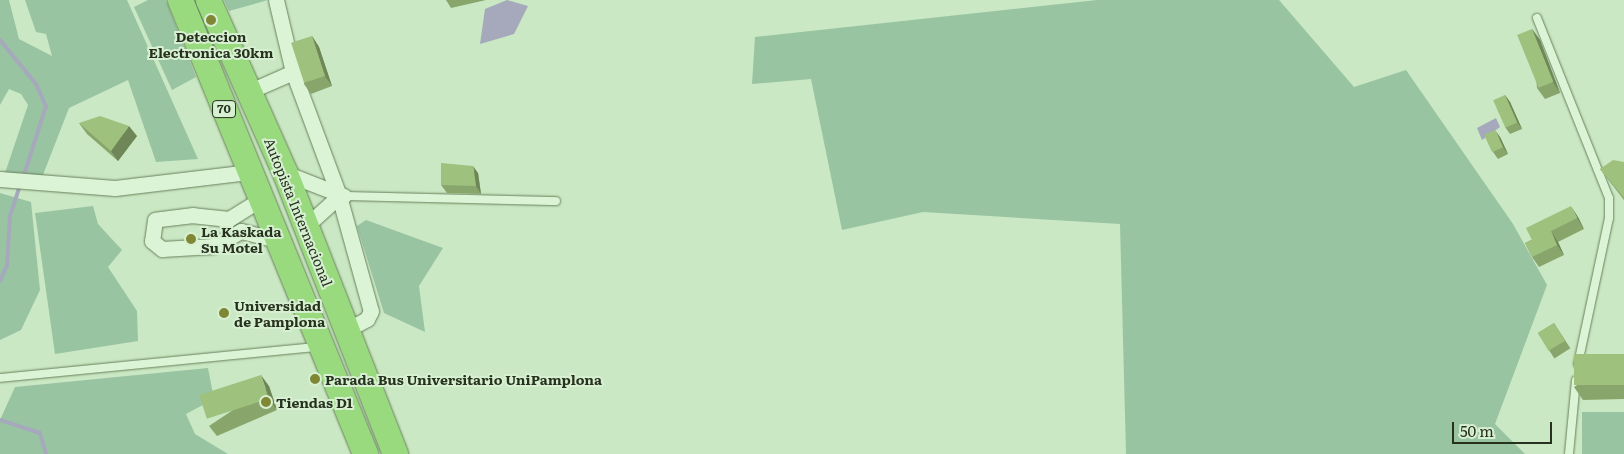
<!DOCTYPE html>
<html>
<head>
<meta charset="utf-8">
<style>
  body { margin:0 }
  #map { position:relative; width:1624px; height:454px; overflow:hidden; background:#cae8c3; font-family:Literata,serif }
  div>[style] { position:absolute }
  .green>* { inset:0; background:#99c4a2; transform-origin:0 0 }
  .water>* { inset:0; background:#a5a9bb }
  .stream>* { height:4px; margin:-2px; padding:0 2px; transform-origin:2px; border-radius:2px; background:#a5a9bb }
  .roads { filter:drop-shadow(0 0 1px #69805c) drop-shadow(0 0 1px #69805c) }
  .service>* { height:8px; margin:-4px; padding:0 4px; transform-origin:4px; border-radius:4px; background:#dbf4d5 }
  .minor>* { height:15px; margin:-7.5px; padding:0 7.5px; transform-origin:7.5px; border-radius:7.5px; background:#dbf4d5 }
  .trunk>* { height:25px; margin:-12.5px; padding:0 12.5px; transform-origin:12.5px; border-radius:12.5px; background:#99da7e }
  .wall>* { inset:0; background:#88a66c; transform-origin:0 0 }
  .shaded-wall>* { inset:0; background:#6f8758 }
  .building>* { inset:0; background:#9ec17e; transform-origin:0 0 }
  .dots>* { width:14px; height:14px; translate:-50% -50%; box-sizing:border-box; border:2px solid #d7f0d2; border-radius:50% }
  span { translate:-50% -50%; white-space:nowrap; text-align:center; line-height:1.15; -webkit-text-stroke:4px #d7f0d2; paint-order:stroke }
  .shield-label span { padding:1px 4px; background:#d7f0d2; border:1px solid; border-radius:4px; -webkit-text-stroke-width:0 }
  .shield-label { font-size:12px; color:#26311e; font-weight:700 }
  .poi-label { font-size:14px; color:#26311e; font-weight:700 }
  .left { translate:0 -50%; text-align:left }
  .street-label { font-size:14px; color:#26311e }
  .scale { position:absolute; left:1452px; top:422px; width:100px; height:22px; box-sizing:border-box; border:2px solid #26311e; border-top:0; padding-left:6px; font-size:15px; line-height:18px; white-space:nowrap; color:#26311e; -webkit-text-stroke:4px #d7f0d2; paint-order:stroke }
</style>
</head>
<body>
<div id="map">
  <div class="green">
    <div style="clip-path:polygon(0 0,9px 0,19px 39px,52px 56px,46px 34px,36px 32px,25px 0,127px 0,198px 159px,156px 162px,128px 80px,69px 108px,41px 180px,5px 173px,28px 105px,21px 94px,9px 89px,0 105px)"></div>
    <div style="clip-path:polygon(148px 0,166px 0,196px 77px,172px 90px,134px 7px)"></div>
    <div style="clip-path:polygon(224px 0,268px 0,229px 11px)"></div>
    <div style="clip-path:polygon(1097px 0,1279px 0,1354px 87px,1406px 70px,1513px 224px,1547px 285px,1495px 424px,1525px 454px,1126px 454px,1120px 224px,923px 212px,842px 230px,811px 79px,752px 84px,755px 37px)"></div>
    <div style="clip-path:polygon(0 193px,31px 202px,40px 290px,21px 330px,0 340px)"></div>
    <div style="clip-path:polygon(93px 206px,98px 224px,122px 250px,108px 267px,137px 311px,138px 341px,55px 354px,35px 213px)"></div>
    <div style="clip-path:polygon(366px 220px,443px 248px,419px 286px,425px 332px,384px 313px,357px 226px)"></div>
    <div style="clip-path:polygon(208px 368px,214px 399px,186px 414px,195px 434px,228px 454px,0 454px,0 420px,15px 387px)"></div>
    <div style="left:1624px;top:412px;width:42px;height:42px;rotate:90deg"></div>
  </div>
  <div class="water">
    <div style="clip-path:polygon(507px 0,528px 6px,514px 34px,480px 44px,485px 9px)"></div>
    <div style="clip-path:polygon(1496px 118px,1500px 127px,1482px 140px,1477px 128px)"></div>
  </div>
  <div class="stream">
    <div style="left:0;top:40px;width:57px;rotate:50.7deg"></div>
    <div style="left:36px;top:84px;width:24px;rotate:66deg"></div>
    <div style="left:46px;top:106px;width:76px;rotate:107.7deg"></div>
    <div style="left:0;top:281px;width:17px;rotate:-66deg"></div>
    <div style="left:7px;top:265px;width:49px;rotate:-86.5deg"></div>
    <div style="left:10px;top:216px;width:33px;rotate:-72deg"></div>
    <div style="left:0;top:420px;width:42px;rotate:18deg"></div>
    <div style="left:40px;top:433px;width:22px;rotate:74deg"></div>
  </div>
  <div class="roads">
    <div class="service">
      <div style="left:1537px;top:18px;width:194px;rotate:68.2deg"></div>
      <div style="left:1609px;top:198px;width:20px;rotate:90deg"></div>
      <div style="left:1609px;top:218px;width:149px;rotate:102deg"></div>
      <div style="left:350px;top:196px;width:206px;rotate:1.4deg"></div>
      <div style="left:0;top:378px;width:318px;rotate:-5.6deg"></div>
      <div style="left:1569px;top:454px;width:74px;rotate:-84.6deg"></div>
    </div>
    <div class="minor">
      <div style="left:276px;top:0;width:74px;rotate:76.7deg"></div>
      <div style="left:293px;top:72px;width:132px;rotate:69.6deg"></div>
      <div style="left:339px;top:196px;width:119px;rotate:74.5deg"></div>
      <div style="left:371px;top:311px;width:9px;rotate:117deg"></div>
      <div style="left:367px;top:319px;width:24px;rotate:152deg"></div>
      <div style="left:250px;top:91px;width:47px;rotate:-23.8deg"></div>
      <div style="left:285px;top:173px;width:63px;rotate:21.3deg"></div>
      <div style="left:0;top:179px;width:115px;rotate:4.5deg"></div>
      <div style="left:115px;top:188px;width:136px;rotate:-6.8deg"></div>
      <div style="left:261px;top:199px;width:38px;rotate:148deg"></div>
      <div style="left:229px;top:219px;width:36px;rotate:-174deg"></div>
      <div style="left:193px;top:215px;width:38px;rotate:173deg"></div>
      <div style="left:155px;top:220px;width:21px;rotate:98deg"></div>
      <div style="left:152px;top:241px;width:13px;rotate:39deg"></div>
      <div style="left:162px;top:249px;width:51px;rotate:-3.4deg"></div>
      <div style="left:213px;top:246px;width:32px;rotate:-28deg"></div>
      <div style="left:241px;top:231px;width:37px;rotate:14deg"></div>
      <div style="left:306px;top:226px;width:45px;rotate:-42.3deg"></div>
    </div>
    <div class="trunk">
      <div style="left:180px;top:0;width:490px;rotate:67.8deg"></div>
      <div style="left:208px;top:0;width:189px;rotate:66deg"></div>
      <div style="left:285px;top:173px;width:302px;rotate:68.6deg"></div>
    </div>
  </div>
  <div class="wall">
    <div style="clip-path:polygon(446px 0,486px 0,451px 8px)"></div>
    <div style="clip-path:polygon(1532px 29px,1540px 40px,1560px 93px,1545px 99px,1537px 88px)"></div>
    <div style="clip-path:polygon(312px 36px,319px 47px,332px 86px,311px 94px,304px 84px)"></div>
    <div style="clip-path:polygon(1505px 95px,1510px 102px,1522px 129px,1510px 134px,1505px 127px)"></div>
    <div style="clip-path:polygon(79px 123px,137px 136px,118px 161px,87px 134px)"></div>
    <div style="clip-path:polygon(1500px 137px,1508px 154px,1498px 159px,1493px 152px)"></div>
    <div style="clip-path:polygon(1624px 162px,1624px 200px,1610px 182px,1600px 169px)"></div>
    <div style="clip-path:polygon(478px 173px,481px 194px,447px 193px,441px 185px)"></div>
    <div style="clip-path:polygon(1578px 217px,1584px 229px,1558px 242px,1564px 255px,1539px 267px,1532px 257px,1525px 243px)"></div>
    <div style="left:1554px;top:323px;width:30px;height:19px;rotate:57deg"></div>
    <div style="clip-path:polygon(1624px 354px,1624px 399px,1583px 400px,1574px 387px)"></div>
    <div style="clip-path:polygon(269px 386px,277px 410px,217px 436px,209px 426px)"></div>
  </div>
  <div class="shaded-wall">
    <div style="clip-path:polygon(1532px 29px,1540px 40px,1560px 93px,1553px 82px)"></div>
    <div style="clip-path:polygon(312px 36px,319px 47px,332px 86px,325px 76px)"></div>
    <div style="clip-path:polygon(1505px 95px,1510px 102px,1522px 129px,1517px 122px)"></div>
    <div style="clip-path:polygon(129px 126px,137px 136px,118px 161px,111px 151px)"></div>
    <div style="clip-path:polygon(1495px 130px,1500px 137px,1508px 154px,1503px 147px)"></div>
    <div style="clip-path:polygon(473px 166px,478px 173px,481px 194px,476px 186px)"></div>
    <div style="clip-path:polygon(1571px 206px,1578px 217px,1584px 229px,1577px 218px)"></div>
    <div style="clip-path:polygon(1551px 231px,1558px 242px,1564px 255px,1557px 245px)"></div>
    <div style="clip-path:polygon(261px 375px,269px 386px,277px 410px,269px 399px)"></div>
  </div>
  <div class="building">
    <div style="left:1532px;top:29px;width:57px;height:16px;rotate:68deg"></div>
    <div style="left:312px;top:36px;width:42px;height:22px;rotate:72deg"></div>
    <div style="left:1505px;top:95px;width:30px;height:13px;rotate:66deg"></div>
    <div style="clip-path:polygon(100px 116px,129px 126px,111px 151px,79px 123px)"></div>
    <div style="left:1495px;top:130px;width:19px;height:12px;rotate:65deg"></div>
    <div style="clip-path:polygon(1613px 160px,1624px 162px,1624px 198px,1600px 169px)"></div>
    <div style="clip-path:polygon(441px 163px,473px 166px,476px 186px,441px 185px)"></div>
    <div style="clip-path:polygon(1571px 206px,1577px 218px,1551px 231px,1557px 245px,1532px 257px,1525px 243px,1532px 240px,1526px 228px)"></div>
    <div style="left:1554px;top:323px;width:21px;height:19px;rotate:59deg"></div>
    <div style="left:1624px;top:354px;width:31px;height:50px;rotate:90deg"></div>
    <div style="left:261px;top:375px;width:25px;height:65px;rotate:72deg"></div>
  </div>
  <div class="dots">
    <div style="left:211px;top:20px;background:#7f8734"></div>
    <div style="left:191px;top:239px;background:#7f8734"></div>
    <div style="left:224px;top:313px;background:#7f8734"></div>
    <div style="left:315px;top:379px;background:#7f8734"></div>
    <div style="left:266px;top:402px;background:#7f8734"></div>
  </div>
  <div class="shield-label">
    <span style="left:224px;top:109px">70</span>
  </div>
  <div class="poi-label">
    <span style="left:211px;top:44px">Deteccion<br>Electronica 30km</span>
    <span class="left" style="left:201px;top:239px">La Kaskada<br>Su Motel</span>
    <span class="left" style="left:234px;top:313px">Universidad<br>de Pamplona</span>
    <span class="left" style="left:325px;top:379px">Parada Bus Universitario UniPamplona</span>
    <span class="left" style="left:276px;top:402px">Tiendas D1</span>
  </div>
  <div class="street-label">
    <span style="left:299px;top:212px;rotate:68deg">Autopista Internacional</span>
  </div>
  <div class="scale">50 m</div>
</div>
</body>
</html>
